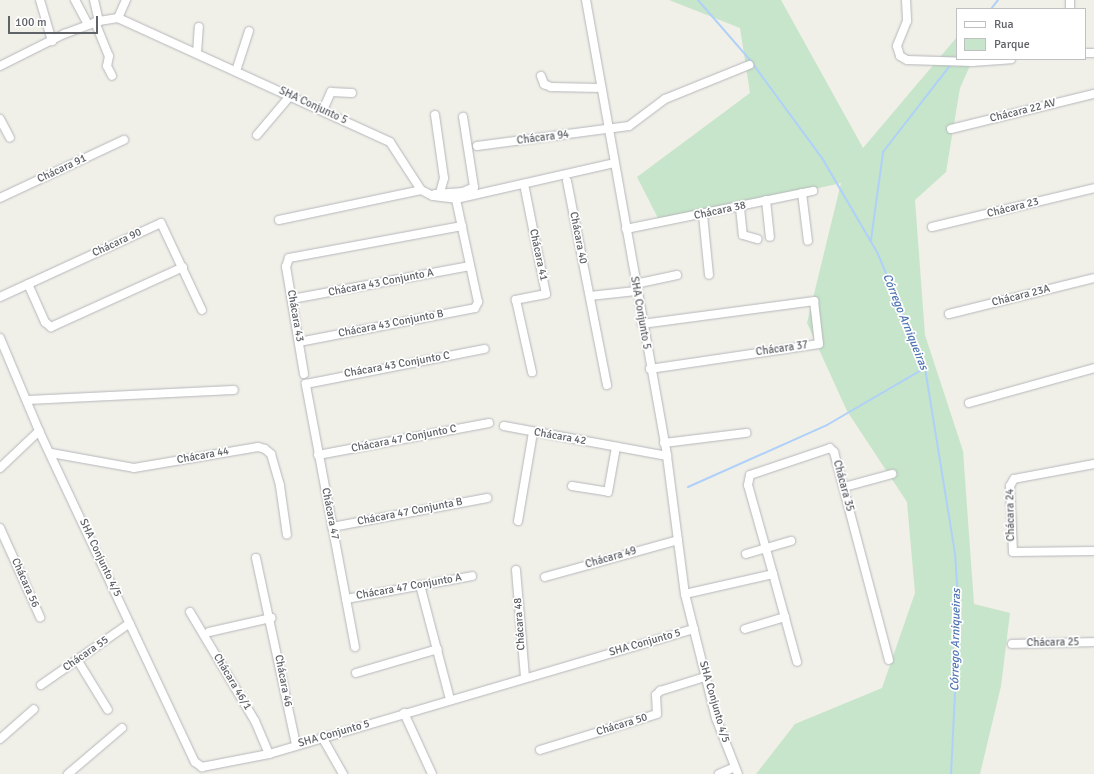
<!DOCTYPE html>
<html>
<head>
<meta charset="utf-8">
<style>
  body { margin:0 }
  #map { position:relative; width:1094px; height:774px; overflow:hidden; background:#f0efe8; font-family:Signika,sans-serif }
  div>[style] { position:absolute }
  .green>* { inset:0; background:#c7e5ca }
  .stream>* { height:2px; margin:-1px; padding:0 1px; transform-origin:1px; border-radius:1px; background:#afd1f9 }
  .roads { filter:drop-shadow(0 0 1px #b5b7bb) drop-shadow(0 0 1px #b5b7bb) }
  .minor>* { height:8px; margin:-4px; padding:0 4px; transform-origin:4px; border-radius:4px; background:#fff }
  span { translate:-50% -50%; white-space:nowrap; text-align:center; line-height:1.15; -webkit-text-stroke:3.5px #fff; paint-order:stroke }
  .street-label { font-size:11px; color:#5f6267 }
  .water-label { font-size:12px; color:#4f75b4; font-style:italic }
  .legend { position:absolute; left:956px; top:8px; width:130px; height:52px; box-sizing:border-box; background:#fff; border:1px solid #bfc0c2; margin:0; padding:5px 7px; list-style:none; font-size:12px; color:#5f6267 }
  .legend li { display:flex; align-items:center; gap:8px; height:20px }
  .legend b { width:20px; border:1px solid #bfc0c2 }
  .scale { position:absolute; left:8px; top:16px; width:90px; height:18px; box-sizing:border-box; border:2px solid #5f6267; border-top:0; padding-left:5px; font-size:12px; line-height:14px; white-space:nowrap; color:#5f6267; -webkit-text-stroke:3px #fff; paint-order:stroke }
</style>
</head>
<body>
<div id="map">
  <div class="green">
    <div style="clip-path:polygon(669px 0,781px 0,863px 148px,957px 37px,957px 59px,973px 59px,960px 88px,946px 172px,915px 200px,925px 335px,963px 451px,974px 604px,1010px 613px,1001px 686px,980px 774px,756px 774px,795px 724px,882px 688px,915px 593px,907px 502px,847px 411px,807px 323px,841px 183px,661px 224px,637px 177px,750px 93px,740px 28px)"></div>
  </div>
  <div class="stream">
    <div style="left:698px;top:0;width:79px;rotate:49.1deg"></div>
    <div style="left:750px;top:60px;width:122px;rotate:53.7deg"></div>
    <div style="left:822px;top:158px;width:111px;rotate:59.7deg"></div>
    <div style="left:878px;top:254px;width:123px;rotate:67.6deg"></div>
    <div style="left:925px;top:368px;width:188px;rotate:80.8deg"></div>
    <div style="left:955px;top:554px;width:57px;rotate:86deg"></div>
    <div style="left:959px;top:611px;width:163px;rotate:92.8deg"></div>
    <div style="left:991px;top:9px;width:11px;rotate:-52deg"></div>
    <div style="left:871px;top:240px;width:89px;rotate:-82.2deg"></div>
    <div style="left:883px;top:152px;width:113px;rotate:-52.2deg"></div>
    <div style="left:688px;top:487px;width:152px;rotate:-24deg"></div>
    <div style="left:827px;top:425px;width:113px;rotate:-30.2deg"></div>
  </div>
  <div class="roads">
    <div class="minor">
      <div style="left:40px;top:0;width:43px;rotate:73.7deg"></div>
      <div style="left:75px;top:0;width:27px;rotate:62deg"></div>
      <div style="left:94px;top:0;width:22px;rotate:77deg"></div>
      <div style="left:586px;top:0;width:463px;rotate:79.9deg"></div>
      <div style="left:667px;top:456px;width:139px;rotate:82.6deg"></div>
      <div style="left:685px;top:594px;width:128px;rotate:76deg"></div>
      <div style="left:716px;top:718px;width:60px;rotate:68.6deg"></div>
      <div style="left:906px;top:0;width:21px;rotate:87deg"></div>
      <div style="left:907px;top:21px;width:27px;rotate:112deg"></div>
      <div style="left:897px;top:46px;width:10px;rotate:73deg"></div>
      <div style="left:900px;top:56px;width:8px;rotate:30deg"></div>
      <div style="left:907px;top:60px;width:65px;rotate:1.8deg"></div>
      <div style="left:972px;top:62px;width:39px;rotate:-4deg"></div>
      <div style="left:1070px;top:9px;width:9px;rotate:-90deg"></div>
      <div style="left:118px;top:18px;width:20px;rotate:-66deg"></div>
      <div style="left:95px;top:22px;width:37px;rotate:68deg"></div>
      <div style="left:109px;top:56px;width:10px;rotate:101deg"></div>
      <div style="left:107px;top:66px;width:11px;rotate:63deg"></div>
      <div style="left:197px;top:53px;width:26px;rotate:-86deg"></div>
      <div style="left:1085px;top:53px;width:9px"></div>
      <div style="left:0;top:66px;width:72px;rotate:-26.6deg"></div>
      <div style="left:64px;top:34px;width:37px;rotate:-20deg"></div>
      <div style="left:99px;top:21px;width:19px;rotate:-9deg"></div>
      <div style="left:118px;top:18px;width:299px;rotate:24.5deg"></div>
      <div style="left:390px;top:142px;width:57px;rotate:57.1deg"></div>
      <div style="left:421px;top:190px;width:13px;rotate:27deg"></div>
      <div style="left:433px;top:196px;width:23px;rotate:7deg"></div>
      <div style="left:456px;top:199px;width:162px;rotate:-12.8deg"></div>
      <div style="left:236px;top:71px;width:42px;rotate:-72deg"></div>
      <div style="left:541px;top:76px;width:9px;rotate:69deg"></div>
      <div style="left:544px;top:84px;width:8px;rotate:23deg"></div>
      <div style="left:551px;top:87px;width:50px;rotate:1.1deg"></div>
      <div style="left:323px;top:110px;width:20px;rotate:-66deg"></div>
      <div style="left:331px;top:92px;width:21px;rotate:3deg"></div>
      <div style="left:435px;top:115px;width:64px;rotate:81.9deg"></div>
      <div style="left:444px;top:178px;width:16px;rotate:105deg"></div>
      <div style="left:0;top:119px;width:21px;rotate:62deg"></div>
      <div style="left:951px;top:129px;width:147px;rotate:-13.8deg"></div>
      <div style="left:257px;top:135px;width:51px;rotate:-49.8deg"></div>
      <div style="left:477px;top:146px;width:153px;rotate:-7.5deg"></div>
      <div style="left:629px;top:126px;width:45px;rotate:-36.9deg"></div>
      <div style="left:665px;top:99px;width:91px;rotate:-22deg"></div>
      <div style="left:567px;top:181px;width:208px;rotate:78.9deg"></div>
      <div style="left:524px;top:184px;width:112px;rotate:78.7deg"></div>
      <div style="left:546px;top:294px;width:31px;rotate:169deg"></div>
      <div style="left:516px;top:300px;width:74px;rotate:77.5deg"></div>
      <div style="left:802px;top:193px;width:48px;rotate:82.9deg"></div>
      <div style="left:435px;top:194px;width:28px;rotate:-4deg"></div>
      <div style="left:463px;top:192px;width:12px;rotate:-24deg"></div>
      <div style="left:474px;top:187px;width:71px;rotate:-98.9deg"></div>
      <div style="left:0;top:198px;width:137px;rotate:-25.1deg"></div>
      <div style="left:766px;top:200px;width:37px;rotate:84deg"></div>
      <div style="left:740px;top:208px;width:27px;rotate:84deg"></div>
      <div style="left:743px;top:235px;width:15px;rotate:16deg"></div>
      <div style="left:703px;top:215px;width:60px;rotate:84.3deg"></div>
      <div style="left:279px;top:220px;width:145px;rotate:-11.9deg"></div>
      <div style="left:932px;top:227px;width:167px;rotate:-13.5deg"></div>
      <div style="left:626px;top:229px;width:191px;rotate:-11.5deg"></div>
      <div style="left:28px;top:284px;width:42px;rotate:65.9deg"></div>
      <div style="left:45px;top:322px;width:8px;rotate:40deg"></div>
      <div style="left:51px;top:327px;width:145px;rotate:-24.4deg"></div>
      <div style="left:635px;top:284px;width:43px;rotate:-12.1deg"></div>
      <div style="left:590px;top:296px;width:46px;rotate:-6.2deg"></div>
      <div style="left:0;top:297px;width:177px;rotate:-24.7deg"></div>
      <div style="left:161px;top:223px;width:96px;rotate:64.8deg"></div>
      <div style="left:292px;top:299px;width:181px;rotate:-10.5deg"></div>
      <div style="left:949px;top:314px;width:149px;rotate:-13.9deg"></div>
      <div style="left:642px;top:324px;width:174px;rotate:-7.6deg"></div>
      <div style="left:814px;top:301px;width:43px;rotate:83.4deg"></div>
      <div style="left:819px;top:344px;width:171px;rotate:171.6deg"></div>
      <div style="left:0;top:338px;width:101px;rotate:67.2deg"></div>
      <div style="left:39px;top:431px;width:366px;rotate:64.8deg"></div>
      <div style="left:195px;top:762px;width:9px;rotate:36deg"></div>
      <div style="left:202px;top:767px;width:68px;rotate:-11deg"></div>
      <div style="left:269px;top:754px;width:443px;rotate:-16.4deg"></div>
      <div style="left:299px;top:342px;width:179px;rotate:-10.9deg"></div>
      <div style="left:475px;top:308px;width:7px;rotate:-63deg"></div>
      <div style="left:478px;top:302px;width:105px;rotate:-102.1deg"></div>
      <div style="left:304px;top:374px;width:109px;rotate:-99.5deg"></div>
      <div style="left:286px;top:267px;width:9px;rotate:-72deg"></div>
      <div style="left:289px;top:258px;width:176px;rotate:-10.5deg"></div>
      <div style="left:27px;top:400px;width:207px;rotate:-2.8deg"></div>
      <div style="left:969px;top:403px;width:130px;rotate:-15.6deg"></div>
      <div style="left:504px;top:426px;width:166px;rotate:10.4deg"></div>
      <div style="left:664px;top:443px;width:83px;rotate:-7deg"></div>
      <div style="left:51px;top:453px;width:84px;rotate:10.2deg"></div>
      <div style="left:134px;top:468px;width:126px;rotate:-9.6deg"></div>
      <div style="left:258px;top:447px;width:7px;rotate:16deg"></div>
      <div style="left:265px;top:449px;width:8px;rotate:40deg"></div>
      <div style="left:271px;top:454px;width:33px;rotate:74deg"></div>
      <div style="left:280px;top:486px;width:49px;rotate:81.9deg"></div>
      <div style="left:318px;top:455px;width:174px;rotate:-10.6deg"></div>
      <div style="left:1094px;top:464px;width:81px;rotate:169.4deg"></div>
      <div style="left:1014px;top:479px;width:8px;rotate:120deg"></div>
      <div style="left:1010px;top:486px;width:66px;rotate:87.4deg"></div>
      <div style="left:1013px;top:552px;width:81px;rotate:-0.7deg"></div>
      <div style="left:0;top:468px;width:54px;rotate:-43.5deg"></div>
      <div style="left:572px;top:486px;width:36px;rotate:9deg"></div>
      <div style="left:608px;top:492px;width:46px;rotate:-79.9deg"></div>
      <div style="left:844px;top:487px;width:50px;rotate:-15.2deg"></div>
      <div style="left:518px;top:521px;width:90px;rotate:-80.4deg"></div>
      <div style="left:332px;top:527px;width:158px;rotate:-10.6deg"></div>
      <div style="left:0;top:528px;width:98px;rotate:65.8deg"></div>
      <div style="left:746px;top:554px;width:47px;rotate:-16.1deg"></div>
      <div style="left:256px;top:558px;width:191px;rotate:77.9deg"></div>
      <div style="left:516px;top:570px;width:107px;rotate:85.2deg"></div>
      <div style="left:773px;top:574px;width:91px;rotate:74.7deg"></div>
      <div style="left:545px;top:577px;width:138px;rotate:-15.5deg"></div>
      <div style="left:420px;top:585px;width:118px;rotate:75.3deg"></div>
      <div style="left:685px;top:594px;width:90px;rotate:-12.8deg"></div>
      <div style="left:773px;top:574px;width:92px;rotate:-105.7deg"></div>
      <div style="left:748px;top:485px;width:10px;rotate:-79deg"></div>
      <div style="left:750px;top:475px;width:84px;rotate:-18.6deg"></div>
      <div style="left:830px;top:448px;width:6px;rotate:45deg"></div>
      <div style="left:834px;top:452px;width:215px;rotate:75.2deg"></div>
      <div style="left:346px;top:599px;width:128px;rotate:-10.3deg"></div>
      <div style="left:190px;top:612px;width:127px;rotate:59.2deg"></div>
      <div style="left:255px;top:721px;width:36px;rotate:67deg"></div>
      <div style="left:745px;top:629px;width:42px;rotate:-16.7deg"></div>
      <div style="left:209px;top:632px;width:64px;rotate:-12.7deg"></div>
      <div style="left:1012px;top:644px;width:82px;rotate:-1.4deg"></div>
      <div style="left:355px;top:647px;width:268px;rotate:-100.6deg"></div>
      <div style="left:306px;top:384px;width:182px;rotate:-11.1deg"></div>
      <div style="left:78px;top:661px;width:57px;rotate:58.5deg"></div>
      <div style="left:356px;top:673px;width:85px;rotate:-16.3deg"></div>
      <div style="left:41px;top:685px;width:108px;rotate:-34.9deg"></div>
      <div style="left:404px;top:713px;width:67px;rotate:65.3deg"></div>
      <div style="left:322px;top:737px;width:43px;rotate:60.4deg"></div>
      <div style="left:0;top:739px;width:45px;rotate:-41.4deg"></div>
      <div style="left:540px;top:750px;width:122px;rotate:-17.1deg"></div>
      <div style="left:657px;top:714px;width:19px;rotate:-93deg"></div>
      <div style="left:656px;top:695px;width:6px;rotate:-45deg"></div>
      <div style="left:660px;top:691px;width:47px;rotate:-17.3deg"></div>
      <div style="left:68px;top:774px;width:71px;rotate:-40.4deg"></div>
      <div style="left:719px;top:774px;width:17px;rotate:-24deg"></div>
    </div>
  </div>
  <div class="street-label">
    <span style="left:313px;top:106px;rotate:25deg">SHA Conjunto 5</span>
    <span style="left:1023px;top:111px;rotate:-14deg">Chácara 22 AV</span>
    <span style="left:543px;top:138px;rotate:-7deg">Chácara 94</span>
    <span style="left:62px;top:169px;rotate:-25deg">Chácara 91</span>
    <span style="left:1013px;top:208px;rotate:-14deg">Chácara 23</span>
    <span style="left:720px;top:211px;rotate:-12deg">Chácara 38</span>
    <span style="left:578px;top:238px;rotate:79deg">Chácara 40</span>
    <span style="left:117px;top:243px;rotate:-25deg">Chácara 90</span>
    <span style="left:538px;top:255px;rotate:78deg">Chácara 41</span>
    <span style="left:381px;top:283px;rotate:-11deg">Chácara 43 Conjunto A</span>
    <span style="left:1021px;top:296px;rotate:-14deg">Chácara 23A</span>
    <span style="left:640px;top:313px;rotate:80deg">SHA Conjunto 5</span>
    <span style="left:295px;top:316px;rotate:80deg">Chácara 43</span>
    <span style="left:391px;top:324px;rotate:-11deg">Chácara 43 Conjunto B</span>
    <span style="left:782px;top:349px;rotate:-8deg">Chácara 37</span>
    <span style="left:397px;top:365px;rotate:-10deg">Chácara 43 Conjunto C</span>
    <span style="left:560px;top:437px;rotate:10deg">Chácara 42</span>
    <span style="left:404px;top:439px;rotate:-11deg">Chácara 47 Conjunto C</span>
    <span style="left:203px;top:456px;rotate:-10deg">Chácara 44</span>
    <span style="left:843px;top:486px;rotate:75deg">Chácara 35</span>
    <span style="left:410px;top:512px;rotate:-11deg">Chácara 47 Conjunta B</span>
    <span style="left:330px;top:514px;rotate:79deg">Chácara 47</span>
    <span style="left:1011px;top:515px;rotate:-91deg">Chácara 24</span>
    <span style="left:100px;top:558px;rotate:65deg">SHA Conjunto 4/5</span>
    <span style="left:611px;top:558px;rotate:-16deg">Chácara 49</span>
    <span style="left:25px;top:583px;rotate:66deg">Chácara 56</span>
    <span style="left:409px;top:587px;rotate:-10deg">Chácara 47 Conjunto A</span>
    <span style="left:520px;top:624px;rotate:-94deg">Chácara 48</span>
    <span style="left:645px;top:643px;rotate:-16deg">SHA Conjunto 5</span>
    <span style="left:1053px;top:643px;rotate:-1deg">Chácara 25</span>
    <span style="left:86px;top:654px;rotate:-35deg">Chácara 55</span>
    <span style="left:283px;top:681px;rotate:79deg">Chácara 46</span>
    <span style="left:232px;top:682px;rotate:59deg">Chácara 46/1</span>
    <span style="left:714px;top:702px;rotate:74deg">SHA Conjunto 4/5</span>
    <span style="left:622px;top:725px;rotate:-17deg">Chácara 50</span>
    <span style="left:334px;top:734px;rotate:-16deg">SHA Conjunto 5</span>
  </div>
  <div class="water-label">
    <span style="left:905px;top:322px;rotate:68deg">Córrego Arniqueiras</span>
    <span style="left:956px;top:640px;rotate:-89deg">Córrego Arniqueiras</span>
  </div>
  <ul class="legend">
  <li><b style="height:5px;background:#fff"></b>Rua</li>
  <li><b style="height:11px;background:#c7e5ca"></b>Parque</li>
  </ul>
  <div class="scale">100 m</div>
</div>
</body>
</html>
